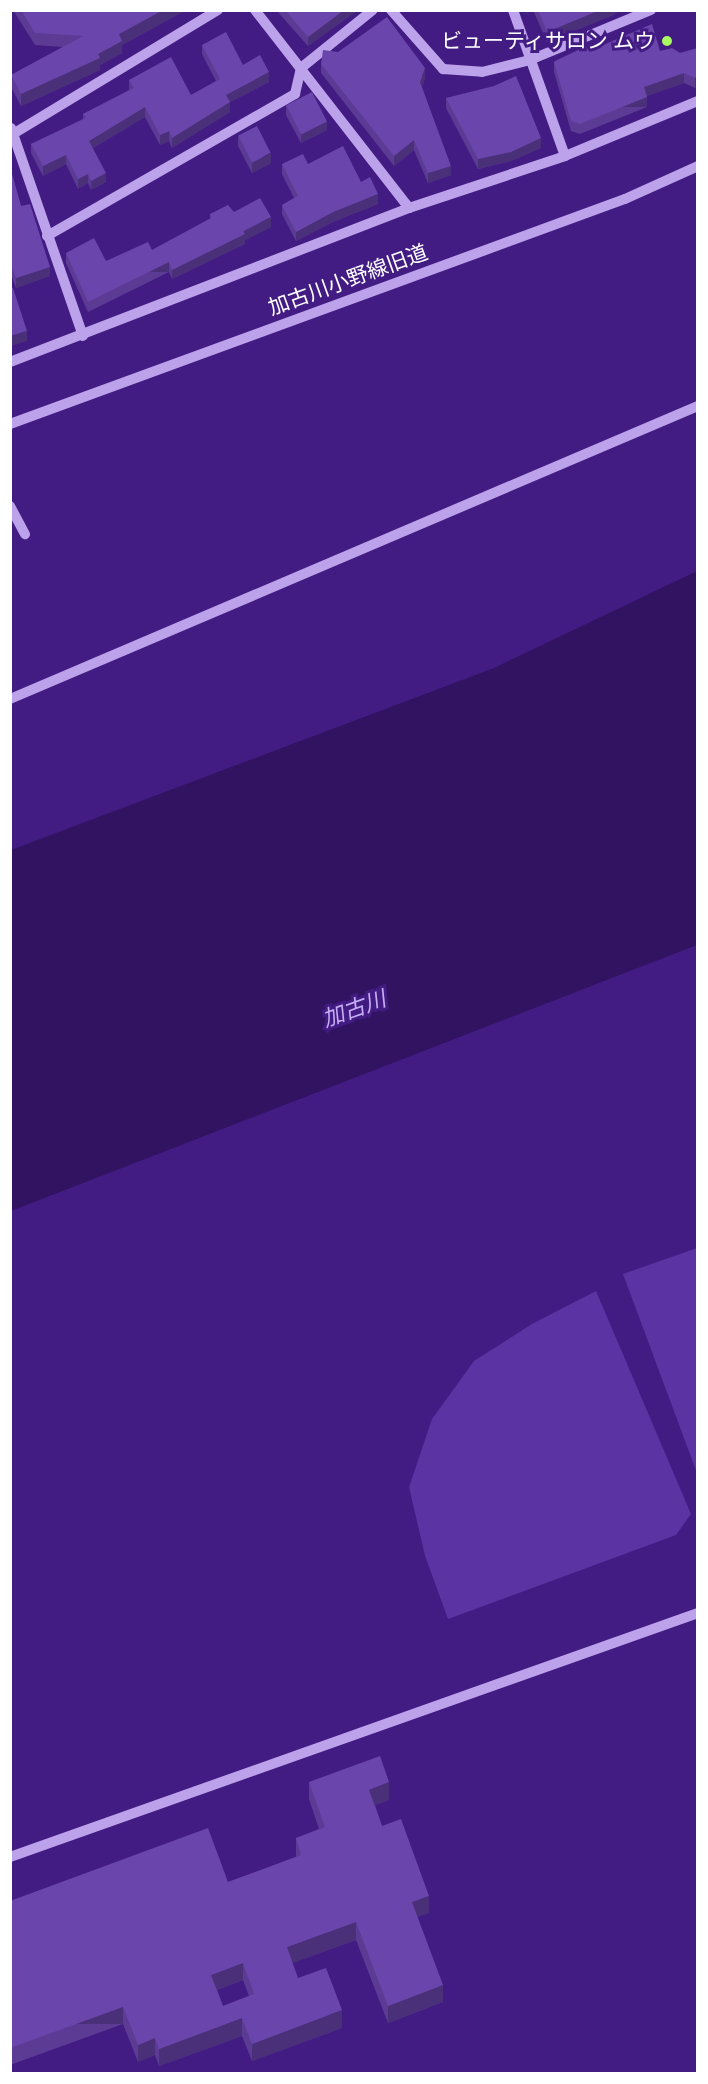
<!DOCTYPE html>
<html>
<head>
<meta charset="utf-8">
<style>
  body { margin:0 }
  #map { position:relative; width:708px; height:2084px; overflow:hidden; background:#431c83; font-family:Roboto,"Noto Sans JP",sans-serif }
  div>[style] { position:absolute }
  .green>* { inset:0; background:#5b33a2 }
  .water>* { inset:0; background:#311361 }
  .minor>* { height:10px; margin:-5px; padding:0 5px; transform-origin:5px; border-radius:5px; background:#bca2ea }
  .wall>* { inset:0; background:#5b3b94 }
  .shaded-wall>* { inset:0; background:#4a3078; transform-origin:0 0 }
  .building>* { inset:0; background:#6a45ac; transform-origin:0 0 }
  .dots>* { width:16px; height:16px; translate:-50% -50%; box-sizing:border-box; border:3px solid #431c83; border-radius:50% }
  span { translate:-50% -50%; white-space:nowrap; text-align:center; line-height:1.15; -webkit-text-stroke:6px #431c83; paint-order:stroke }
  .poi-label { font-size:21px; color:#fff }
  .right { translate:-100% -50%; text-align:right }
  .street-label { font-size:21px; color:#fff }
  .water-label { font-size:22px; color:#c6aef2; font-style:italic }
  .frame { position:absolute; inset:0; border:12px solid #fff; pointer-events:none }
</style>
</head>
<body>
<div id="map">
  <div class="green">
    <div style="clip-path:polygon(697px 1248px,698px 1248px,697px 1473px,623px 1274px)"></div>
    <div style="clip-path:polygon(596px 1291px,691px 1514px,676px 1535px,448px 1619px,425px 1556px,409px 1487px,432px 1419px,474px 1361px,532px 1324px)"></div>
  </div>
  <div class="water">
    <div style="clip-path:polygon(697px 571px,697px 945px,11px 1211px,11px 850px,494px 668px)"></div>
  </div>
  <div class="minor">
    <div style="left:255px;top:10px;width:251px;rotate:52.1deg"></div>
    <div style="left:391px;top:10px;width:79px;rotate:48.6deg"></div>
    <div style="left:443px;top:69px;width:39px;rotate:4deg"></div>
    <div style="left:482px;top:72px;width:49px;rotate:-14deg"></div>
    <div style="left:530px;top:60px;width:131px;rotate:-22.5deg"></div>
    <div style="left:513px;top:10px;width:155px;rotate:70.4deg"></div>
    <div style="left:11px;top:128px;width:220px;rotate:70.9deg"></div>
    <div style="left:13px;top:134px;width:240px;rotate:-31.2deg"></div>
    <div style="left:47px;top:236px;width:286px;rotate:-29.8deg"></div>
    <div style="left:295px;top:94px;width:27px;rotate:-77deg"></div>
    <div style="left:301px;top:68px;width:92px;rotate:-38.9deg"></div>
    <div style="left:10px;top:362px;width:428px;rotate:-21.1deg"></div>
    <div style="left:409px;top:208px;width:164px;rotate:-18.4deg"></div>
    <div style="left:565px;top:156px;width:144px;rotate:-22.5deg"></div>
    <div style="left:10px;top:424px;width:655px;rotate:-20.1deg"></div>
    <div style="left:625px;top:199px;width:80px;rotate:-24.3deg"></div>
    <div style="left:10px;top:506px;width:32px;rotate:62deg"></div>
    <div style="left:10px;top:699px;width:748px;rotate:-23.07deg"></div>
    <div style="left:10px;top:1857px;width:730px;rotate:-19.53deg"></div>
  </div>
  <div class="wall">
    <div style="clip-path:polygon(13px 10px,186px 10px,122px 45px,122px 53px,100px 65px,100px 70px,21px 106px,11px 87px,11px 75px,63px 47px,35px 45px)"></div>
    <div style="clip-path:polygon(276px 10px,358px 10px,308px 46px)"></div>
    <div style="clip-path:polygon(533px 10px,619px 10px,613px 15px,547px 42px)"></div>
    <div style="clip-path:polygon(202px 45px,243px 65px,269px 82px,230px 102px,230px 112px,172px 148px,169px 141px,160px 145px,145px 117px,93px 148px,106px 182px,91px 190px,88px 183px,78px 189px,66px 164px,43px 176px,31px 153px,31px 144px,83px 119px,83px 114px,129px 90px,129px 80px,191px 95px,216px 81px,202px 54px)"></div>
    <div style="clip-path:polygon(698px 48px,698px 87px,695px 88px,684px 83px,647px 96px,647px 107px,580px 134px,571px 131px,554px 72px,554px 62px,594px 49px,660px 51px,680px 53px)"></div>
    <div style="clip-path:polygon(321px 64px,425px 78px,422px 87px,451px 175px,428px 183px,414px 150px,394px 166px,321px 73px)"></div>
    <div style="clip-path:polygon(446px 98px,541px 148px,511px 161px,478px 169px,446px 108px)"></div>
    <div style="clip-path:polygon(286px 105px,327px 130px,301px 143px,286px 115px)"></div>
    <div style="clip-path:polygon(238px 136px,271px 163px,252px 173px,238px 146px)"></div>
    <div style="clip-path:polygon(282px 164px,308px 164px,378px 204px,333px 222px,296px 241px,282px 214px,282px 205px,294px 198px,282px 174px)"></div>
    <div style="clip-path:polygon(10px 167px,21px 206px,50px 276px,16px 288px,10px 272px)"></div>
    <div style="clip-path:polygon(234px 212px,271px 227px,245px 240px,245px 244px,172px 279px,169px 272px,88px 312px,66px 263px,66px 253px,106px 261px,152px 250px,210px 219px,210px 214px)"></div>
    <div style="clip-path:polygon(evenodd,309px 1782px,389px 1800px,375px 1805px,382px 1826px,429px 1913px,417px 1917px,443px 2002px,388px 2023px,356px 1940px,292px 1963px,298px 1978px,342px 2028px,252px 2061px,242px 2036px,159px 2066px,155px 2055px,138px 2062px,123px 2024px,10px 2065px,10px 1901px,228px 1882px,296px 1857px,296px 1838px,319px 1829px,309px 1799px,309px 1782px,243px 1980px,249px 1996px,223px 2006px,217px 1990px,243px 1980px)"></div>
  </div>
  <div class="shaded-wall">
    <div style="clip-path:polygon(163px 10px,186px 10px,122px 45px,122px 53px,100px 65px,100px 70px,21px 106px,21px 94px,98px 54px,119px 34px)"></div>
    <div style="clip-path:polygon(344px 10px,358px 10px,308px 46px,308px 37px)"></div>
    <div style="clip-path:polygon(526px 10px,533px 10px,526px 14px)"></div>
    <div style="clip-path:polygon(600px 10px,619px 10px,613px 15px,547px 42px,547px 32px)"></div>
    <div style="clip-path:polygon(425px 68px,425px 78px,420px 92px,420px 82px)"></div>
    <div style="clip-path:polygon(269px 72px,269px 82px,230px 102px,230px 112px,172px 148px,172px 138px,226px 95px)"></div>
    <div style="clip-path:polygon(684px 73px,684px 83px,644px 97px,644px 87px)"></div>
    <div style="clip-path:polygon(698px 77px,698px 87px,695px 88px,695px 78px)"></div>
    <div style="left:647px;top:97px;width:10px;height:72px;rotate:90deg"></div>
    <div style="clip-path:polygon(145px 107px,145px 117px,89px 150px,89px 141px)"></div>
    <div style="clip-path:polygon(327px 121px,327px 130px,301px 143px,301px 133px)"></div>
    <div style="clip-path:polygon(169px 131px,169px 141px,160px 145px,160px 135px)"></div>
    <div style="clip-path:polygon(541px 138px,541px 148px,511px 161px,478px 169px,478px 159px)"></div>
    <div style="clip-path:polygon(414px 140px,414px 150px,394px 166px,394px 156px)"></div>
    <div style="clip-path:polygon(271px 153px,271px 163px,252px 173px,252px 163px)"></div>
    <div style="clip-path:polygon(66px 155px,66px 164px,43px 176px,43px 166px)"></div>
    <div style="clip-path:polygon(451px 166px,451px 175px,428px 183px,428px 173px)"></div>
    <div style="clip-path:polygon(106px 173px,106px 182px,91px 190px,91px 181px)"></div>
    <div style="clip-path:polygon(88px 174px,88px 183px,78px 189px,78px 179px)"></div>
    <div style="clip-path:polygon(378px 194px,378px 204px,333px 222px,296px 241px,296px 232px,333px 212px)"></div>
    <div style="clip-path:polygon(271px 217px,271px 227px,245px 240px,245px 244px,172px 279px,172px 270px)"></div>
    <div style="left:169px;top:262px;width:10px;height:90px;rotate:90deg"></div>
    <div style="clip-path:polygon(50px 267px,50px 276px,16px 288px,16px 278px)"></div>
    <div style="clip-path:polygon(27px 331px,27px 341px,10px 346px,10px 336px)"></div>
    <div style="clip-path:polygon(389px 1782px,389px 1800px,369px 1807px,369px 1790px)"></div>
    <div style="clip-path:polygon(429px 1896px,429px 1913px,412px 1919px,412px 1902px)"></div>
    <div style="clip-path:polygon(356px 1922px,356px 1940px,287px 1965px,287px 1947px)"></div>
    <div style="clip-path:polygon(243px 1963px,243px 1980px,211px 1992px,211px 1975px)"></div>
    <div style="clip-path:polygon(443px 1985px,443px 2002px,388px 2023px,388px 2006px)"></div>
    <div style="left:123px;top:2007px;width:17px;height:120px;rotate:90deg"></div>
    <div style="clip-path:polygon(342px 2010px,342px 2028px,252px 2061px,252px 2044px)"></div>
    <div style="clip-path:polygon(242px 2018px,242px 2036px,159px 2066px,159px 2049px)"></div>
    <div style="clip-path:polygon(155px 2038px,155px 2055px,138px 2062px,138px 2045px)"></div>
  </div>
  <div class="building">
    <div style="clip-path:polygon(21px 10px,163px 10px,119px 34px,122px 41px,98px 54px,100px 58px,21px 94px,11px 75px,83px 36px,35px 33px)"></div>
    <div style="clip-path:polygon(285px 10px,344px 10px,308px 37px)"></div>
    <div style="clip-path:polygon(538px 10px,600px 10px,547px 32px)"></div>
    <div style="clip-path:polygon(387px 17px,425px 68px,420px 82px,451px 166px,428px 173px,414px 140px,394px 156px,321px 64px,323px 50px,338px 52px)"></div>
    <div style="clip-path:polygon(652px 24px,660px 51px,672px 48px,680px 53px,698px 48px,698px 77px,695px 78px,684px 73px,644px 87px,647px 97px,580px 124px,571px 121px,554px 62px,557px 60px,591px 44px,594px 49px)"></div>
    <div style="clip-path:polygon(226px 32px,243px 65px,260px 55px,269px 72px,226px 95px,230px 102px,172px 138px,169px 131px,160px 135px,145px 107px,89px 141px,106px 173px,91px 181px,88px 174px,78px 179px,66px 155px,43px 166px,31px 144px,86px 118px,83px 114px,134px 88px,129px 80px,171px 57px,191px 95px,220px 79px,202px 45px)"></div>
    <div style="clip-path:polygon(516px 76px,541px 138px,511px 152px,478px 159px,446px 98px,494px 86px)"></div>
    <div style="left:312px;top:92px;width:33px;height:29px;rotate:63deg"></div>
    <div style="left:257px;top:126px;width:30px;height:21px;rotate:63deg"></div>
    <div style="clip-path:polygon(343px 146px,361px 182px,370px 177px,378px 194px,333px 212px,296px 232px,282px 205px,298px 196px,282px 164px,303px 154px,308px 164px)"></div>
    <div style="clip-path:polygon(10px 167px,21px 206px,30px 204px,50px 267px,16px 278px,10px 262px)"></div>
    <div style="clip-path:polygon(260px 198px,271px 217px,243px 231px,245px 234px,172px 270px,169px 262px,88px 302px,66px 253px,94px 238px,106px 261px,148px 242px,152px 250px,211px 218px,210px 214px,228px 205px,234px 212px)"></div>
    <div style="clip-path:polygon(10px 288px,13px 288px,27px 331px,10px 336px)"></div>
    <div style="clip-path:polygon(evenodd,380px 1756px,389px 1782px,369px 1790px,382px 1826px,401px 1819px,429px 1896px,412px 1902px,443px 1985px,388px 2006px,356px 1922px,287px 1947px,298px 1978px,326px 1968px,342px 2010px,252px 2044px,242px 2018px,159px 2049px,155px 2038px,138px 2045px,123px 2007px,10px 2048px,10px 1901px,208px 1828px,228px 1882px,301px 1855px,296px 1838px,325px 1827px,309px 1782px,380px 1756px,243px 1963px,254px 1994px,223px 2006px,211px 1975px,243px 1963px)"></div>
  </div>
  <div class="dots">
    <div style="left:667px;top:41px;background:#a9fa60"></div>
  </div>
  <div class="poi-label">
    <span class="right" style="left:655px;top:41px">ビューティサロン ムウ</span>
  </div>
  <div class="street-label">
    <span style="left:348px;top:280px;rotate:-20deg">加古川小野線旧道</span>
  </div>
  <div class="water-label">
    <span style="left:354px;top:1009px;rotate:-20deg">加古川</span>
  </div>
  <div class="frame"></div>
</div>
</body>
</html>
